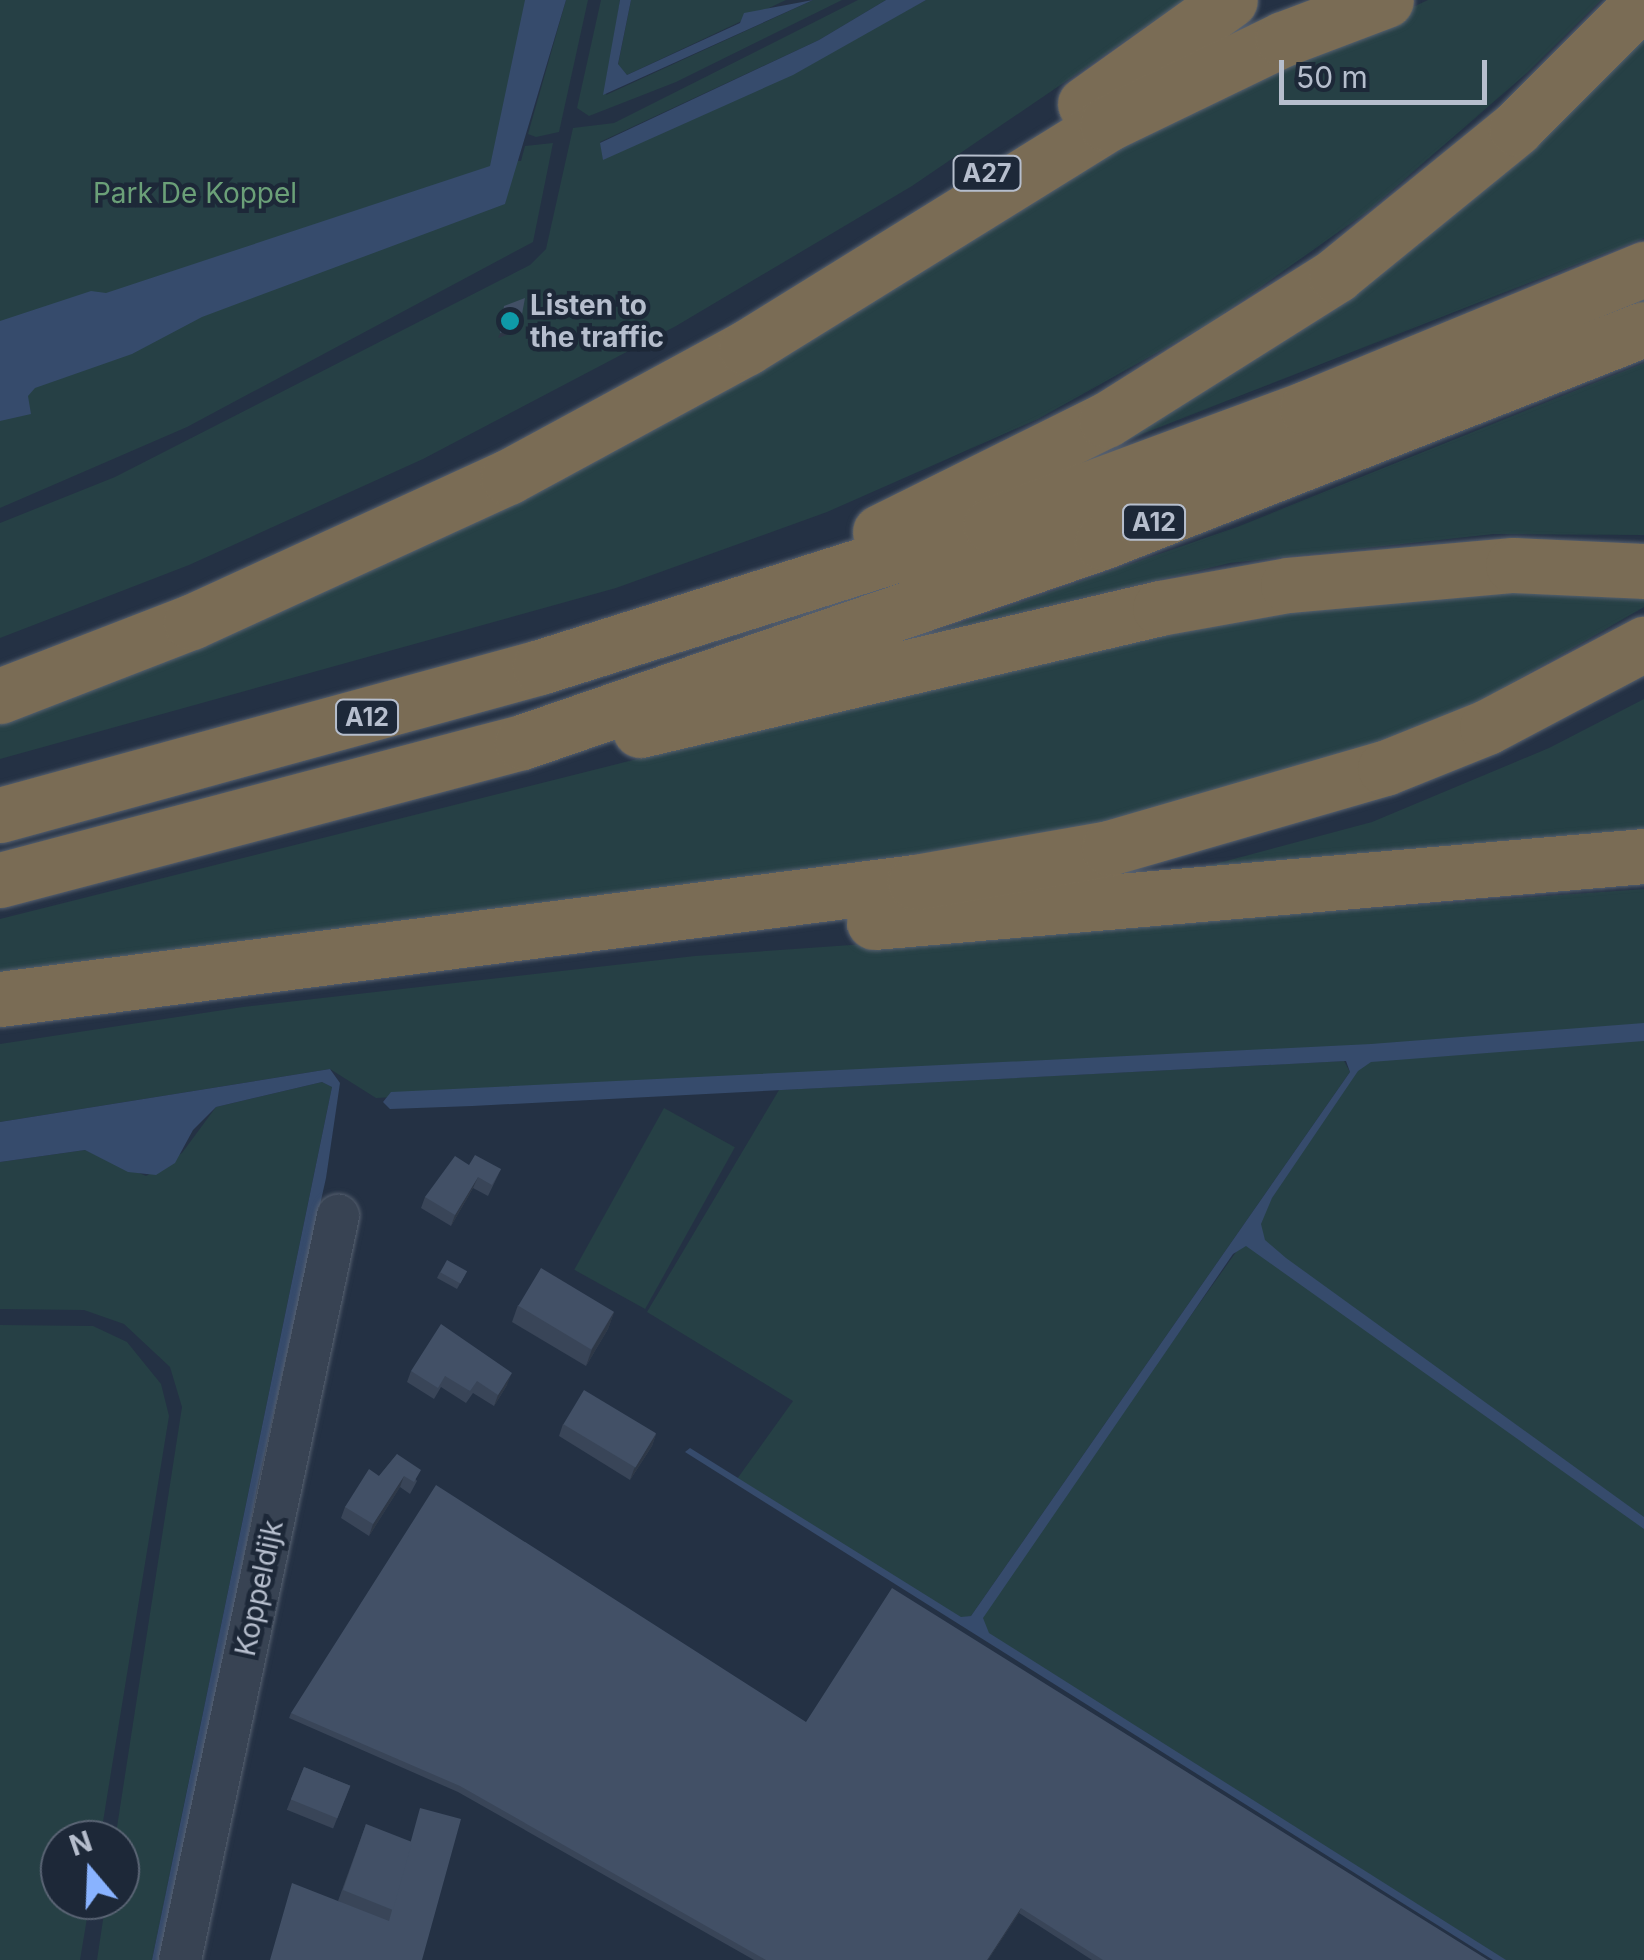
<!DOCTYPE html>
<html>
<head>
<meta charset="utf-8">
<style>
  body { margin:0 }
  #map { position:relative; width:1644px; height:1960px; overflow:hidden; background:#243144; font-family:Inter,sans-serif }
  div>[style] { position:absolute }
  .green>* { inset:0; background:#264045; transform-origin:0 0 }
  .water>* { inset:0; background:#364b6c }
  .roads { filter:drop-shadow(0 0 2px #576170) drop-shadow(0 0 2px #576170) }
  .minor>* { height:42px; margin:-21px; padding:0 21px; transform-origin:21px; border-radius:21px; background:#384353 }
  .highway>* { height:55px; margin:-27.5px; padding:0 27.5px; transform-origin:27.5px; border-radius:27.5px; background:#7a6c55 }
  .wall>* { inset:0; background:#394558; transform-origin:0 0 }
  .shaded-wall>* { inset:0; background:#2e3847 }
  .building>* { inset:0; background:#425066; transform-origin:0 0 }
  .dots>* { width:28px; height:28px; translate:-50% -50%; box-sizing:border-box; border:5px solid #1d2838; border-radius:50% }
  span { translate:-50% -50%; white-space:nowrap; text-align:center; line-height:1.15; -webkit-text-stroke:9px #1d2838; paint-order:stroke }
  .shield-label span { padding:2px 8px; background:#1d2838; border:2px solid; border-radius:8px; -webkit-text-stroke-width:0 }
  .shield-label { font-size:25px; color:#b6becd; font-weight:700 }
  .park-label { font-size:28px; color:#6ba078 }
  .poi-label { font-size:28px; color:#b6becd; font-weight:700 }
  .left { translate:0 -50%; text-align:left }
  .street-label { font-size:28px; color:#b6becd }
  .north { position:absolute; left:40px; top:1820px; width:100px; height:100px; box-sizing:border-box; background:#1d2838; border:2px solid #5a6474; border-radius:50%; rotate:341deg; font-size:28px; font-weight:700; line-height:40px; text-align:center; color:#b6becd }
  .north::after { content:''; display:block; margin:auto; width:35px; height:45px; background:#89b3ff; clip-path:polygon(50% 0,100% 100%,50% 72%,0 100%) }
  .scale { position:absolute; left:1279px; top:60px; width:208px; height:45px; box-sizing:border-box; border:5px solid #b6becd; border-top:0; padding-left:12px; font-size:30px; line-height:35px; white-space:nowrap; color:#b6becd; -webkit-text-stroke:8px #1d2838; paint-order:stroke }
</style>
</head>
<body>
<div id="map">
  <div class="green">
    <div style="clip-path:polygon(0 0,531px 0,505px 204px,513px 161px,521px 161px,525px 146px,553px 143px,533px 242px,187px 427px,0 508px)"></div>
    <div style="clip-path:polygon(566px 0,588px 0,559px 132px,536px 137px,528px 134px)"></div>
    <div style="clip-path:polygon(601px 0,620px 0,606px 95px,813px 0,842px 0,676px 82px,589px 116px,577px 108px)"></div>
    <div style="clip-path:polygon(631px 0,786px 0,627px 75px,618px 65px)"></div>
    <div style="clip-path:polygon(858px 0,886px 0,819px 40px,600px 142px,606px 158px,926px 0,1185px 0,912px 186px,676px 326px,423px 459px,189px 565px,0 638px,0 523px,115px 477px,530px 265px,546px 249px,573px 128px,614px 123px)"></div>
    <div style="clip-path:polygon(1428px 0,1601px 0,1527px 73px,1368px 211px,1210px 323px,1038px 419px,827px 512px,616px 588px,0 759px,0 713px,1036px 183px)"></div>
    <div style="clip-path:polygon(1644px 22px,1644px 238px,1078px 459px)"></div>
    <div style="clip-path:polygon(1644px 363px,1644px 535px,1494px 534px,1230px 563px,929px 634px,1237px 527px)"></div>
    <div style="clip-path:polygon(1644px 585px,1644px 607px,1413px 740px,1069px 834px,0 976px,0 919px,701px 743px,1292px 603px)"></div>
    <div style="clip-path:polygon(1644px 699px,1644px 834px,1185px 872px,1372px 822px,1549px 748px)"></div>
    <div style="clip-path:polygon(1644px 889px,1644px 1960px,1502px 1960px,970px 1626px,1246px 1238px,1370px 1045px,376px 1098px,330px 1069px,0 1122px,0 1044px,243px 1007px,695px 956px)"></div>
    <div style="clip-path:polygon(1344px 1061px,1350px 1072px,971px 1616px,961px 1618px,737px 1479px,793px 1401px,647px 1312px,779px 1090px)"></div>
    <div style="clip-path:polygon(322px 1082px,332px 1087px,152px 1960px,97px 1960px,106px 1900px,120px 1900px,115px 1840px,182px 1407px,170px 1367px,124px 1324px,84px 1310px,0 1309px,0 1162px,85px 1150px,146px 1176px,182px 1153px,216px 1107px)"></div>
    <div style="left:664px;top:1108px;width:81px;height:185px;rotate:29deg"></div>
    <div style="clip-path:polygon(0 1325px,93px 1326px,127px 1342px,161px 1384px,169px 1416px,100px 1840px,60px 1840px,60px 1900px,90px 1900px,80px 1960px,0 1960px)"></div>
  </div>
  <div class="water">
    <div style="clip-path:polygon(525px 0,566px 0,505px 204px,202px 317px,132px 354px,35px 388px,28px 396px,31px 414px,0 421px,0 321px,91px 291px,106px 293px,490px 166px)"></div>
    <div style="clip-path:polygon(620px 0,631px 0,618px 64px,627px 75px,740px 23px,744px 13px,813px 0,603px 95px)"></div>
    <div style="clip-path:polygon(886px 0,926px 0,793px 75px,603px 160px,600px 143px,819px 40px)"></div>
    <div style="clip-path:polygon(1644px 1023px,1644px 1041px,1371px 1062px,1358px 1071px,1272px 1198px,1261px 1224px,1265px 1240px,1286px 1258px,1644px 1517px,1644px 1529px,1246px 1246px,1233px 1254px,983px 1618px,989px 1633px,1506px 1960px,1493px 1960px,685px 1452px,690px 1448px,961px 1617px,971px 1616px,1350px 1072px,1346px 1061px,472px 1106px,390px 1109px,383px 1102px,391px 1092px,1371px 1044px)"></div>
    <div style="clip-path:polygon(330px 1069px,340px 1083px,326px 1178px,258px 1483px,166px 1960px,152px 1960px,332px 1087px,322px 1082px,216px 1107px,193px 1130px,175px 1163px,156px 1175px,128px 1172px,85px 1150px,0 1162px,0 1122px)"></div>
  </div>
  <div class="roads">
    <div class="minor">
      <div style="left:180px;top:1960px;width:761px;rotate:-78.01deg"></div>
    </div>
    <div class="highway">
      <div style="left:1085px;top:104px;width:178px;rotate:-35.6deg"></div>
      <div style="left:880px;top:532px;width:252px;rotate:-26.4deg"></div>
      <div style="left:1106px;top:420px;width:272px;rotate:-32.2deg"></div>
      <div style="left:1336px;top:275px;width:232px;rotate:-39.2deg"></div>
      <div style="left:1516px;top:128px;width:181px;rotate:-45deg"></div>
      <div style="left:0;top:696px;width:205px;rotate:-21.2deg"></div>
      <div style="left:191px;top:622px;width:349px;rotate:-24.6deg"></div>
      <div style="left:508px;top:477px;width:271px;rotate:-28.5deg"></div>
      <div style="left:746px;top:348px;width:425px;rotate:-31.8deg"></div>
      <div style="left:1107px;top:124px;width:195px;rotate:-25.8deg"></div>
      <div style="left:1283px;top:39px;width:110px;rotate:-20.7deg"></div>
      <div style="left:640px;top:730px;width:534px;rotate:-13.2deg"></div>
      <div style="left:1160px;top:608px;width:130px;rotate:-10.2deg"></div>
      <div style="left:1288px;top:585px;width:226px;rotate:-5.1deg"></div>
      <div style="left:1513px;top:565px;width:131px;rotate:2.6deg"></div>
      <div style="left:0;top:815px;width:560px;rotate:-15.33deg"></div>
      <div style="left:540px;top:667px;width:473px;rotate:-17.5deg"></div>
      <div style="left:991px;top:525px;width:337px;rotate:-20.3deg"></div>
      <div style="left:1307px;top:408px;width:365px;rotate:-22.4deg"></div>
      <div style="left:0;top:880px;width:540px;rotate:-14.81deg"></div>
      <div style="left:522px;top:742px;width:614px;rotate:-19.03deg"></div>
      <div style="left:1102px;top:542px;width:582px;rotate:-21.45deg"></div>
      <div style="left:874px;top:922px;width:773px;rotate:-4.9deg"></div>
      <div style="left:0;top:999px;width:922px;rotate:-7.29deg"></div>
      <div style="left:915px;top:882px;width:197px;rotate:-9.9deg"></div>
      <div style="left:1109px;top:848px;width:287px;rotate:-16.2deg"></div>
      <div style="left:1385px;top:768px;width:110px;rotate:-21.9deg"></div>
      <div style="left:1487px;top:727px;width:178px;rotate:-27.9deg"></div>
    </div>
  </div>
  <div class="wall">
    <div style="clip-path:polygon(469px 1165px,501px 1169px,488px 1196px,473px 1188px,451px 1226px,421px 1208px,425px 1197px)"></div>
    <div style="clip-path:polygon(467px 1271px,457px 1289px,437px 1278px,440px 1272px)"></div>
    <div style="clip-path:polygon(518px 1305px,614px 1312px,608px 1329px,586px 1366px,512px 1322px)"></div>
    <div style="clip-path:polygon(411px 1371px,507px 1385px,494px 1406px,473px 1393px,466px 1403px,441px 1387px,434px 1399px,407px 1382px)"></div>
    <div style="clip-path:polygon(563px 1424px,656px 1434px,652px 1446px,630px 1480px,559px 1436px)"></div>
    <div style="clip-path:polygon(397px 1454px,417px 1481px,410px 1494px,400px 1487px,369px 1536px,341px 1518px,345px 1507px,379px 1476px)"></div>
    <div style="clip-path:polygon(291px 1713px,806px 1722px,1488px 1960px,1092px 1960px,1019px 1913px,988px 1960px,754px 1960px,458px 1792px,289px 1718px)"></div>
    <div style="left:304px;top:1767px;width:50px;height:46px;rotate:22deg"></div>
    <div style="clip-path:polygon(366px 1824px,422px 1960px,338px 1901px)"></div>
  </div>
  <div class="shaded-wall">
    <div style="clip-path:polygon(520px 325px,518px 331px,498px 338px,500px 333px)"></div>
    <div style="clip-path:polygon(478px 1177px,473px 1188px,451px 1226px,455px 1215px)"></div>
    <div style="clip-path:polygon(614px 1312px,608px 1329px,586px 1366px,592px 1349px)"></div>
    <div style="clip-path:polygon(512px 1373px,507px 1385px,494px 1406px,498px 1395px)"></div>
    <div style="clip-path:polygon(656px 1434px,652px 1446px,630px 1480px,634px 1469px)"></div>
    <div style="clip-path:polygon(404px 1476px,400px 1487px,369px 1536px,373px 1524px)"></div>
    <div style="clip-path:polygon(1021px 1908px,1019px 1913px,988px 1960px,987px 1960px)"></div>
  </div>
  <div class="building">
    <div style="clip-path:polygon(525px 298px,520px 325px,500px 333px,504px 306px)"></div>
    <div style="clip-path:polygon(475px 1155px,501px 1169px,492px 1185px,478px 1177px,455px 1215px,425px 1197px,455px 1156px,469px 1165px)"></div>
    <div style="left:447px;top:1260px;width:23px;height:14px;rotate:29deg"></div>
    <div style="left:541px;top:1268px;width:85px;height:44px;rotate:31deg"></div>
    <div style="clip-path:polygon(441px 1324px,512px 1373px,498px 1395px,477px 1381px,470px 1391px,445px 1376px,438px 1388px,411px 1371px)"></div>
    <div style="left:584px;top:1390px;width:84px;height:40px;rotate:31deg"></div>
    <div style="clip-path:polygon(397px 1454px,421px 1470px,414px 1482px,404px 1476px,373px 1524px,345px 1507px,369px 1469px,379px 1476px)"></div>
    <div style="clip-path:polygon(436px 1485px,806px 1722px,892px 1588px,1488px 1960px,1103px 1960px,1021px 1908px,987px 1960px,766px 1960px,460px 1786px,291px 1713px)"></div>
    <div style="left:304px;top:1767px;width:50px;height:35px;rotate:22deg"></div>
    <div style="clip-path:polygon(420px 1808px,461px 1819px,422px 1960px,270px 1960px,292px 1883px,389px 1921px)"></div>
    <div style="clip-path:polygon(366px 1824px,412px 1842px,393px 1910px,343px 1890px)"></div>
  </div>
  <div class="dots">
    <div style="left:510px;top:321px;background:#0f9aa8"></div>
  </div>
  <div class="shield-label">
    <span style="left:987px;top:173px">A27</span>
    <span style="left:1154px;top:522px">A12</span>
    <span style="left:367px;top:717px">A12</span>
  </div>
  <div class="park-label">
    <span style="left:195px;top:193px">Park De Koppel</span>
  </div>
  <div class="poi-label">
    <span class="left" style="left:530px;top:321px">Listen to<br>the traffic</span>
  </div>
  <div class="street-label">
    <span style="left:259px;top:1588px;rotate:-78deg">Koppeldijk</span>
  </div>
  <div class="north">N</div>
  <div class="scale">50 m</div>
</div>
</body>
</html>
